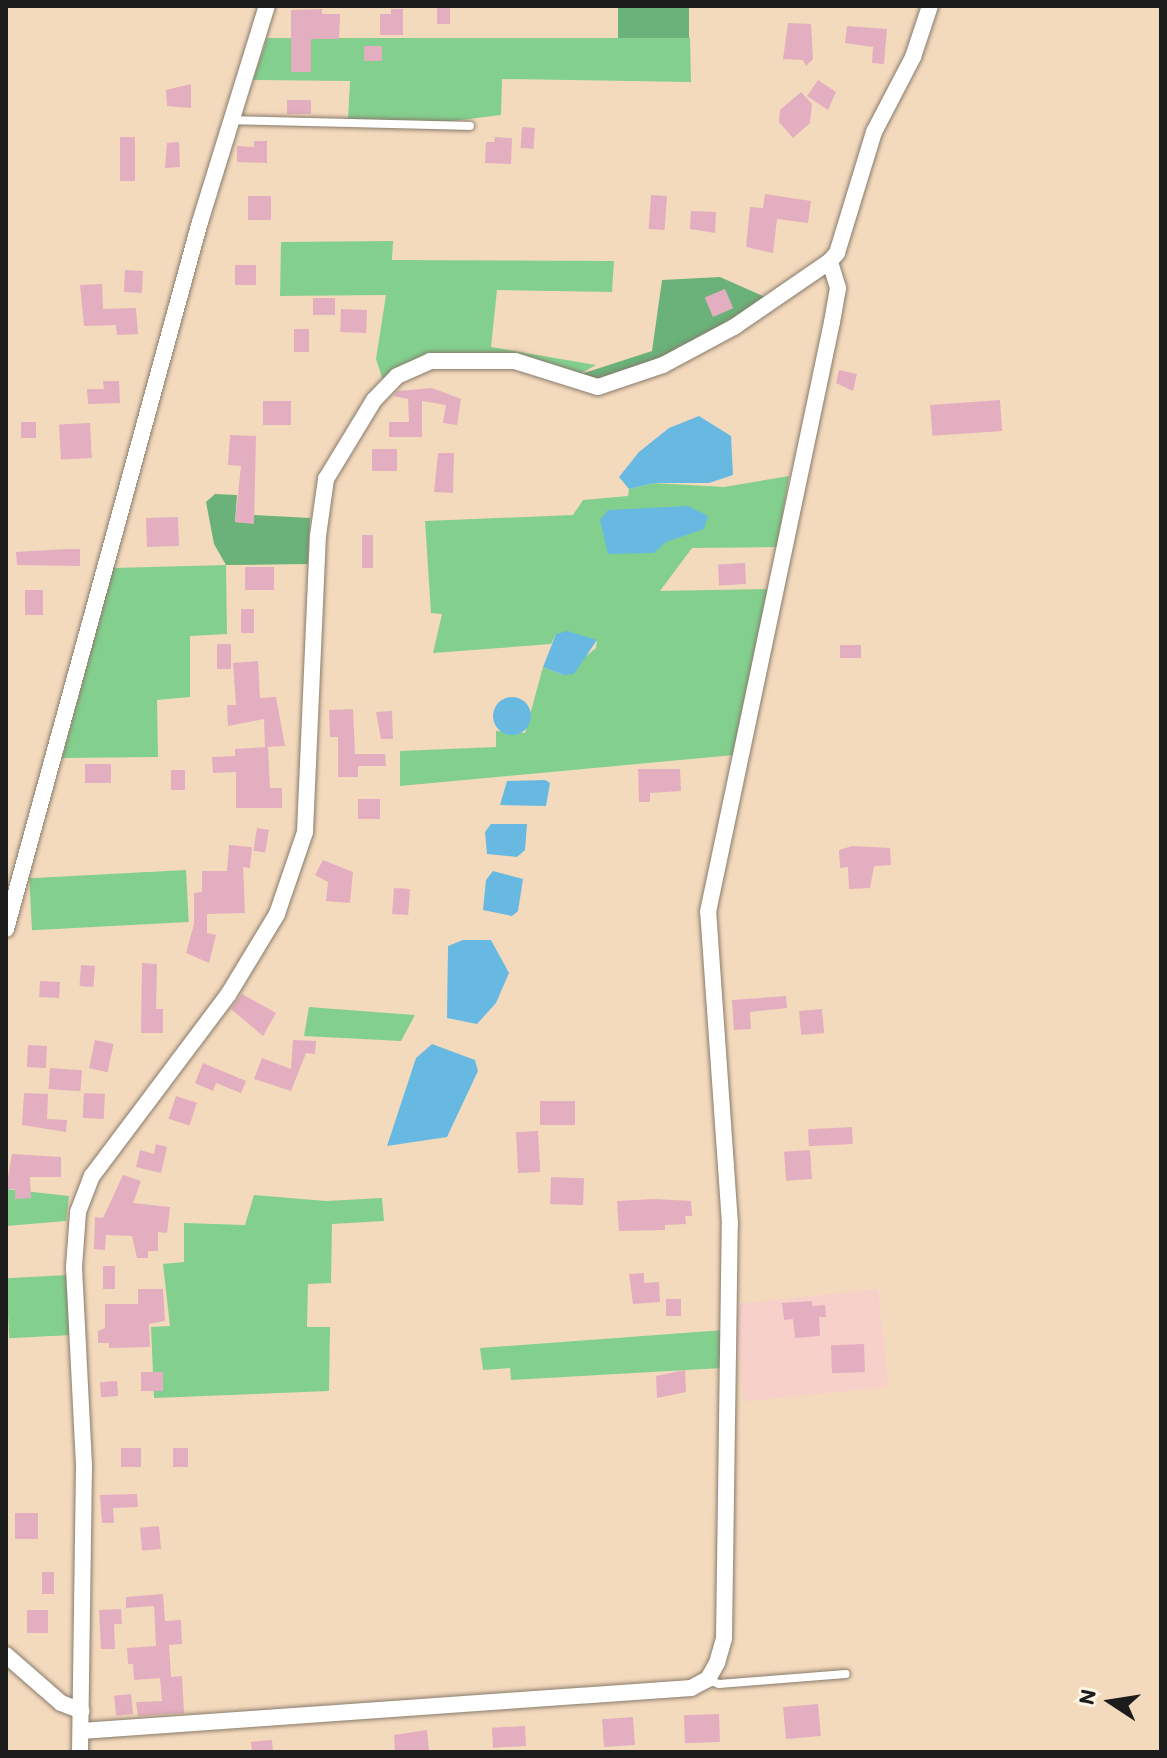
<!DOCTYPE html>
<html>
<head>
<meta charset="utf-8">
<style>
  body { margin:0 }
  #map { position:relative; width:1167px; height:1758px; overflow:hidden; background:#f4dabd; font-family:Itim,sans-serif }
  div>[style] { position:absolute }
  .built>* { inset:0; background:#f7d0ca; transform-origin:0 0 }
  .green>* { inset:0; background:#83d08e; transform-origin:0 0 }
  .forest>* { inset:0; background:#6ab279; transform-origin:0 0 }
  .water>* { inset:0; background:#67b9e2 }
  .round { border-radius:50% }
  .building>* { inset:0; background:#e3aebf; transform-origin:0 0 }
  .roads { filter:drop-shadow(0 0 2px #887b6c) drop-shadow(0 0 2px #887b6c) }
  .service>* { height:8px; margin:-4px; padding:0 4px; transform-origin:4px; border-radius:4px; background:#fff }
  .minor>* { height:16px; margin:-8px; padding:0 8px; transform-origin:8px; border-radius:8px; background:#fff }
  span { translate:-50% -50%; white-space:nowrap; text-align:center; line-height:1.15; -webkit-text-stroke:6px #fcf5e5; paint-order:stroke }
  .frame { position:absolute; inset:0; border:8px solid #1c1c1c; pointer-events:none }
  .north { position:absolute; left:1071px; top:1662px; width:80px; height:80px; -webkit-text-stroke:6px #fcf5e5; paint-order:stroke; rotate:282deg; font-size:22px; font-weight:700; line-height:32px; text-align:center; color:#1c1c1c }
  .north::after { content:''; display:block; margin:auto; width:28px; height:36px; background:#1c1c1c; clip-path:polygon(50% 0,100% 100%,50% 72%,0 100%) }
</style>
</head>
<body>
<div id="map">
  <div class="built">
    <div style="left:878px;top:1289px;width:98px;height:145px;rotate:84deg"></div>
  </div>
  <div class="green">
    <div style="clip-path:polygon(267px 38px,690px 38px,691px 82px,502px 79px,501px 115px,444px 122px,348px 120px,350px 81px,253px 80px)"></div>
    <div style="clip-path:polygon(393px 241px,392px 260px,614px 261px,612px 292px,497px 290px,491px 347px,596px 365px,578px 375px,458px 356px,383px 380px,376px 359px,386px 295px,280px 296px,281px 242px)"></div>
    <div style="clip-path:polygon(789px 476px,777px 547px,692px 548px,660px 591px,769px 589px,734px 755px,400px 786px,400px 751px,496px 747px,496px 731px,525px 733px,543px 667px,563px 675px,596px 648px,597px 641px,556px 634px,551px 644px,433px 653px,442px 614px,431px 613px,425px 521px,573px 515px,583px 500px,628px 496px,629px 489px,654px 483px,724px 487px)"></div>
    <div style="clip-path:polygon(226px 565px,227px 634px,190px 636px,190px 697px,157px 700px,158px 757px,62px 758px,113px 568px)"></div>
    <div style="left:186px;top:870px;width:52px;height:157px;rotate:87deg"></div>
    <div style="clip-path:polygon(309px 1007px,374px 1012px,415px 1015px,401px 1041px,304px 1036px)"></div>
    <div style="clip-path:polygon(6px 1189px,69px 1196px,66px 1221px,6px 1226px)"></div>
    <div style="clip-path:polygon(254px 1195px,326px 1201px,382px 1198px,384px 1221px,332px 1224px,331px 1283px,308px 1284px,307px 1327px,330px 1327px,329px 1391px,154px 1398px,151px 1327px,170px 1326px,163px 1264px,184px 1262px,184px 1223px,245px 1225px)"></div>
    <div style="left:68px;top:1275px;width:60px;height:62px;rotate:87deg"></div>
    <div style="clip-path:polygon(724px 1330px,722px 1368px,511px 1380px,510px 1368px,483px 1370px,480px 1348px)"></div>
  </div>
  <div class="forest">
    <div style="left:618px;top:6px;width:71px;height:32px"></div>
    <div style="clip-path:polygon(720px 277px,765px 297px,731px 323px,663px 360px,600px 381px,578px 375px,652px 351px,662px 280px)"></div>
    <div style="clip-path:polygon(215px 494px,237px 495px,235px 522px,253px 523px,254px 515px,310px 518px,308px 564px,226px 565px,214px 544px,206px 502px)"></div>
  </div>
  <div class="water">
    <div style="clip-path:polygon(699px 416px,731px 436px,733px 475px,709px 483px,654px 483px,629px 489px,619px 477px,639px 452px,669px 428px)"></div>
    <div style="clip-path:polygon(688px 506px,708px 516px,704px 529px,666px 542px,654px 553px,608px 554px,600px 520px,608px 510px)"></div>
    <div style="clip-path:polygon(567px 631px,597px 640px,574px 674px,563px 675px,543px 667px,556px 634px)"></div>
    <div class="round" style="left:493px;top:697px;width:38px;height:38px"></div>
    <div style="clip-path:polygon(545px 780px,550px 783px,546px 806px,500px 805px,507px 781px)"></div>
    <div style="clip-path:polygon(491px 824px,527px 824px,525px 850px,517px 857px,487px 854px,485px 832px)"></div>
    <div style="clip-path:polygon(493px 871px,523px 879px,518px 911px,512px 916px,483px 910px,486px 880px)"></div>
    <div style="clip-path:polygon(463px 940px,491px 940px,509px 973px,496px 1003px,477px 1024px,447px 1018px,448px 946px)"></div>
    <div style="clip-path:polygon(432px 1044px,475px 1060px,478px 1071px,447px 1137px,387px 1146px,416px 1058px)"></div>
  </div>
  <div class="building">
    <div style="left:437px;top:6px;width:13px;height:18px"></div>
    <div style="clip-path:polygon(322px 9px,322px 14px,340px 14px,339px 39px,311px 39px,311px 72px,291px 72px,291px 10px)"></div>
    <div style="clip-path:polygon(391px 9px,403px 9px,403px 35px,380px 35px,380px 14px,391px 14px)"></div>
    <div style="clip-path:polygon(788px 23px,811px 24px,813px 59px,806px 66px,803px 60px,783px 59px)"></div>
    <div style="clip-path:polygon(847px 26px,887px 29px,884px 64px,872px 63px,873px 47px,845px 43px)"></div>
    <div style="left:364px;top:46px;width:18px;height:15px"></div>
    <div style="clip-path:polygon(818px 80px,836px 92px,828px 110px,807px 96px)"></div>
    <div style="clip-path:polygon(191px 84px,191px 108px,167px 106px,166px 90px)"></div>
    <div style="clip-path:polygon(801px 92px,812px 104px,810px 123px,793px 138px,779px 122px,780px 110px)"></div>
    <div style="left:287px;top:100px;width:24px;height:14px"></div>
    <div style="left:522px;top:127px;width:13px;height:21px;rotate:4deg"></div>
    <div style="left:120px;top:137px;width:15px;height:44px"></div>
    <div style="clip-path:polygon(495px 137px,512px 138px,511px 164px,485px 163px,486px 142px,494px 142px)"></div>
    <div style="clip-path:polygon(254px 141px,267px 141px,267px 163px,237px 162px,237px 146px,254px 147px)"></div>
    <div style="clip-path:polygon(179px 142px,180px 167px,165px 168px,167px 143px)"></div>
    <div style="clip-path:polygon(765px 194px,811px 201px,808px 223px,777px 219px,773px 253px,746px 247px,750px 207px,763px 208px)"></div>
    <div style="left:651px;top:195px;width:16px;height:34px;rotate:4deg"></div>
    <div style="left:248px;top:196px;width:23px;height:24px"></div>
    <div style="clip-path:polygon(691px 211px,716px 212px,715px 233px,690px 229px)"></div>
    <div style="left:235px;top:265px;width:21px;height:20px"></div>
    <div style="left:143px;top:271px;width:22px;height:18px;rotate:93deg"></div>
    <div style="clip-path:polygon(102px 284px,103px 309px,136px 308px,138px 334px,117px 335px,116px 325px,84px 326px,80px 285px)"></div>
    <div style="left:725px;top:289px;width:21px;height:22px;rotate:67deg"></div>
    <div style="left:313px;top:298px;width:22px;height:17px"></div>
    <div style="left:341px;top:309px;width:26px;height:23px;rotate:2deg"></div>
    <div style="left:294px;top:329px;width:15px;height:23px"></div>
    <div style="clip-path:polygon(839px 370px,857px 374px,853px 391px,836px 383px)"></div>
    <div style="clip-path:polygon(103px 381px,119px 381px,120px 403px,88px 404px,87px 389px,104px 389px)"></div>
    <div style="clip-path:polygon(432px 388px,461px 399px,457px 425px,443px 423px,446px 405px,422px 401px,422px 437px,389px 437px,389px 422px,409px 422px,408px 399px,393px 396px,398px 391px)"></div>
    <div style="left:1000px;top:400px;width:31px;height:70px;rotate:86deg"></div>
    <div style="left:291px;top:401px;width:24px;height:28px;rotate:90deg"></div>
    <div style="left:21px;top:422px;width:15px;height:16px"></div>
    <div style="left:90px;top:423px;width:35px;height:31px;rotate:87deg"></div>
    <div style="clip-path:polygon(230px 435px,256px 436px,254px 524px,235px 522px,241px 466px,228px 465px)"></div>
    <div style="left:372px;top:449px;width:25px;height:22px"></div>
    <div style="clip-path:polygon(438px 453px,454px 453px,453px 493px,434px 492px)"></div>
    <div style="left:178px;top:517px;width:29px;height:32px;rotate:88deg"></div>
    <div style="left:362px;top:535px;width:11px;height:33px"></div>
    <div style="clip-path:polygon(66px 549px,80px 549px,80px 566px,17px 565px,16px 552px)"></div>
    <div style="left:745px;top:563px;width:21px;height:27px;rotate:87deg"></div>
    <div style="left:245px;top:567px;width:29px;height:23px"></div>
    <div style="left:25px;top:590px;width:18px;height:25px"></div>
    <div style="left:241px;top:609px;width:13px;height:24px"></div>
    <div style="left:217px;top:644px;width:14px;height:25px"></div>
    <div style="left:861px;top:645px;width:13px;height:21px;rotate:90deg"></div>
    <div style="clip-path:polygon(258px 661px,260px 698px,276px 697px,285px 746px,265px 747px,264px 719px,228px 726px,227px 705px,236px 705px,233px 663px)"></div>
    <div style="clip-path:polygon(353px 709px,355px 754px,385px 754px,386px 766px,358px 766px,358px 777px,338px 777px,338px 737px,330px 737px,329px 710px)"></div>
    <div style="clip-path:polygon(392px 711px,393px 739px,381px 739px,376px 712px)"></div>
    <div style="clip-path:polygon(268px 747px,270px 788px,282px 788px,282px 808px,236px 808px,236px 772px,213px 773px,212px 757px,235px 756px,235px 749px)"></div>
    <div style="left:111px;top:764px;width:19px;height:26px;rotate:90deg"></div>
    <div style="clip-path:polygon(638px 769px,680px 769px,681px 791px,650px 793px,650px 802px,639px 802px)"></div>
    <div style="left:171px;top:770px;width:14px;height:20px"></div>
    <div style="left:358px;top:799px;width:22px;height:20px"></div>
    <div style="left:257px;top:828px;width:12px;height:23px;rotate:9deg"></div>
    <div style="clip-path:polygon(229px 845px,252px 847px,250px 868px,243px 867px,245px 913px,207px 914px,207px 933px,216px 935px,209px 963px,186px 953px,194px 924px,194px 893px,202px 892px,202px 871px,227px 871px)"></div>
    <div style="clip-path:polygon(852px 846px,890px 848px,891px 865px,874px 866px,870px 888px,849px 889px,848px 867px,840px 868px,839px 850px)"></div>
    <div style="clip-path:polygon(323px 860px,353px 872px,350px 903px,326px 901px,328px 882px,315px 875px)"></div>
    <div style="left:394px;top:888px;width:16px;height:26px;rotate:4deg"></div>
    <div style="clip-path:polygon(142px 963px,157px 964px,156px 1009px,163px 1009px,163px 1033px,141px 1033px)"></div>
    <div style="left:81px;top:965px;width:14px;height:21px;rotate:4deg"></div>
    <div style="left:40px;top:981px;width:20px;height:16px;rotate:3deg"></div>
    <div style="clip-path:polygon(242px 994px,276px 1013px,263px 1036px,231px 1009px)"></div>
    <div style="clip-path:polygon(786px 996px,787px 1008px,750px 1012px,751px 1029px,734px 1030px,732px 1000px)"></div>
    <div style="left:822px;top:1009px;width:24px;height:23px;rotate:85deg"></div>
    <div style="left:95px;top:1040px;width:19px;height:29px;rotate:12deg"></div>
    <div style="clip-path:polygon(293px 1040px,316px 1041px,315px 1054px,306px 1053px,291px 1091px,254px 1079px,262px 1058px,291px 1069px)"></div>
    <div style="left:28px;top:1045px;width:19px;height:22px;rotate:3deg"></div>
    <div style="clip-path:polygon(203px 1063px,246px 1081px,241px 1093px,216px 1083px,213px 1091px,195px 1083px)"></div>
    <div style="left:50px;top:1068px;width:32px;height:21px;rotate:4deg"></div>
    <div style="clip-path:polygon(24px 1093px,48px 1094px,47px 1119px,67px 1120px,66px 1132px,22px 1125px)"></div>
    <div style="left:84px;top:1093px;width:21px;height:25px;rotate:3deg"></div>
    <div style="left:176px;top:1096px;width:22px;height:24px;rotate:18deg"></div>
    <div style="left:575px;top:1101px;width:24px;height:35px;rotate:90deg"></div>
    <div style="left:852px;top:1127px;width:17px;height:44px;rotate:87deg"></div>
    <div style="left:538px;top:1131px;width:41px;height:22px;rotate:87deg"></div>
    <div style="clip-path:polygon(156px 1144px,167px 1147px,161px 1173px,136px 1167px,140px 1150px,154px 1154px)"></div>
    <div style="left:810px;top:1150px;width:29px;height:26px;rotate:86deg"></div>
    <div style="clip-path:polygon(12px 1154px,61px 1157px,61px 1177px,30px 1177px,31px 1198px,15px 1199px,15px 1189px,6px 1189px)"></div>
    <div style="clip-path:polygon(123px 1175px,141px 1181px,133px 1203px,170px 1207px,167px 1233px,158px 1232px,158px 1251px,148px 1251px,148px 1258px,137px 1258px,132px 1236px,106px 1235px,105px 1250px,94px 1249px,95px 1217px,103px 1218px)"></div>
    <div style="left:551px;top:1177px;width:33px;height:27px;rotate:2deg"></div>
    <div style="clip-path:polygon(654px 1199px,691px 1201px,692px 1216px,685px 1216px,686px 1224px,665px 1225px,665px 1230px,619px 1231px,617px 1201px)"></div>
    <div style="left:103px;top:1266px;width:12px;height:23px"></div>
    <div style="clip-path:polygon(644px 1273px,644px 1283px,659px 1282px,660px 1302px,633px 1304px,629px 1274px)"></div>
    <div style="clip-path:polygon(138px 1289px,163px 1289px,165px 1321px,149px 1324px,150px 1347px,109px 1348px,109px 1343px,98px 1343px,98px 1331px,105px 1328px,105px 1304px,138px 1304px)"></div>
    <div style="left:666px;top:1299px;width:15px;height:17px"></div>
    <div style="clip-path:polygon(812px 1301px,812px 1306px,825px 1305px,826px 1317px,819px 1317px,820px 1336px,795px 1338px,793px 1319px,784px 1320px,782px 1303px)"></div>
    <div style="left:864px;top:1344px;width:28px;height:33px;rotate:88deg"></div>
    <div style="clip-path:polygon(685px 1370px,686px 1392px,657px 1398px,656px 1376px)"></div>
    <div style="left:163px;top:1372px;width:19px;height:22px;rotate:90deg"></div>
    <div style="left:117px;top:1381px;width:15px;height:17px;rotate:86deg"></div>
    <div style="left:121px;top:1448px;width:20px;height:19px"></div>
    <div style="left:173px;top:1448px;width:15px;height:19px"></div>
    <div style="clip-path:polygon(137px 1494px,138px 1507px,113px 1508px,114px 1523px,102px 1523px,100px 1495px)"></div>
    <div style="left:15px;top:1513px;width:23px;height:26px"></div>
    <div style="left:159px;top:1526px;width:23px;height:19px;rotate:85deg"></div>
    <div style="left:42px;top:1572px;width:12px;height:22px"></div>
    <div style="clip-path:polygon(163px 1594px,165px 1621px,181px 1620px,182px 1644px,169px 1645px,171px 1677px,182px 1676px,184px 1713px,138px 1716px,136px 1702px,162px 1701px,160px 1678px,134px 1680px,133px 1664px,128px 1664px,127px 1648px,156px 1646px,154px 1606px,126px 1608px,126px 1597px)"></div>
    <div style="clip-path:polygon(121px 1609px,122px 1624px,114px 1624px,115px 1649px,101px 1649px,99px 1610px)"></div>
    <div style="left:27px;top:1610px;width:21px;height:23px"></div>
    <div style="left:131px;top:1694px;width:20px;height:17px;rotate:84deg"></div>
    <div style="left:818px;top:1704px;width:32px;height:35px;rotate:85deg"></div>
    <div style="left:719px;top:1714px;width:28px;height:35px;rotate:88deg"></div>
    <div style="left:633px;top:1717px;width:28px;height:31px;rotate:86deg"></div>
    <div style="left:525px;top:1726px;width:20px;height:33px;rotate:87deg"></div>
    <div style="clip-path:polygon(427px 1730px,429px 1751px,395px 1752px,394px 1735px)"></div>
    <div style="left:272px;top:1740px;width:12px;height:21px;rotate:85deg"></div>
  </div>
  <div class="roads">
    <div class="service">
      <div style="left:230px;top:120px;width:240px;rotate:1.4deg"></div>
      <div style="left:708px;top:1680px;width:12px;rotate:20deg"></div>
      <div style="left:719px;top:1684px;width:127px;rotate:-4.5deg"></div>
    </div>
    <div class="minor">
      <div style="left:6px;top:929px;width:733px;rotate:-74.66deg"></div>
      <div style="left:200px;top:222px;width:226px;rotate:-72.8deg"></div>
      <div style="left:6px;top:1655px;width:73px;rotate:41.1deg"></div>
      <div style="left:61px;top:1703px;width:22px;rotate:21deg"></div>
      <div style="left:81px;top:1731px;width:612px;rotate:-4.03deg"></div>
      <div style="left:691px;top:1688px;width:19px;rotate:-28deg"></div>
      <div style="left:708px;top:1679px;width:18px;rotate:-61deg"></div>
      <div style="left:717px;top:1663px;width:26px;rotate:-74deg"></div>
      <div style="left:724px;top:1638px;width:414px;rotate:-89.2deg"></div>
      <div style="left:730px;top:1224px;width:313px;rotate:-94deg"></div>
      <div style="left:708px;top:912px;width:603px;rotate:-78.13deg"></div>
      <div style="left:832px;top:322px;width:35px;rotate:-80deg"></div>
      <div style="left:838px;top:288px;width:28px;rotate:-107deg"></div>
      <div style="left:80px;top:1752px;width:287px;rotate:-89.2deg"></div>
      <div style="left:84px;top:1465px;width:198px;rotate:-92.9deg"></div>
      <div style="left:74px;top:1267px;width:55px;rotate:-85.8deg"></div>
      <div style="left:78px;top:1212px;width:39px;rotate:-69deg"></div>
      <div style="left:92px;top:1176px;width:226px;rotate:-53.1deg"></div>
      <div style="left:228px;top:995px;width:95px;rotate:-58.8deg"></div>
      <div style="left:277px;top:914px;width:87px;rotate:-71.1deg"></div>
      <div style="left:305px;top:832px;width:296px;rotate:-87.5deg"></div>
      <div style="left:318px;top:536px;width:58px;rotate:-82deg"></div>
      <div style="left:326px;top:479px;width:92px;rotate:-58.7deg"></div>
      <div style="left:374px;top:400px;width:33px;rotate:-46deg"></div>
      <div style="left:397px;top:376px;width:36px;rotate:-24deg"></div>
      <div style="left:430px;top:361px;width:85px"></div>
      <div style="left:515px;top:361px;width:87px;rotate:17.4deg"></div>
      <div style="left:598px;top:387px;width:69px;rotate:-18.7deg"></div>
      <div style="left:663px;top:365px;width:81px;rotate:-28.2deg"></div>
      <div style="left:734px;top:327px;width:116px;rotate:-34.5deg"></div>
      <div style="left:830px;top:261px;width:11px;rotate:-49deg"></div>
      <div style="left:837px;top:253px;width:127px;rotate:-73deg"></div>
      <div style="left:874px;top:132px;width:85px;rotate:-62.5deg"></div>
      <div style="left:913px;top:57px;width:54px;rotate:-71.6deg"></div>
    </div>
  </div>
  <div class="frame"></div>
  <div class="north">N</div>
</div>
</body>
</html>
